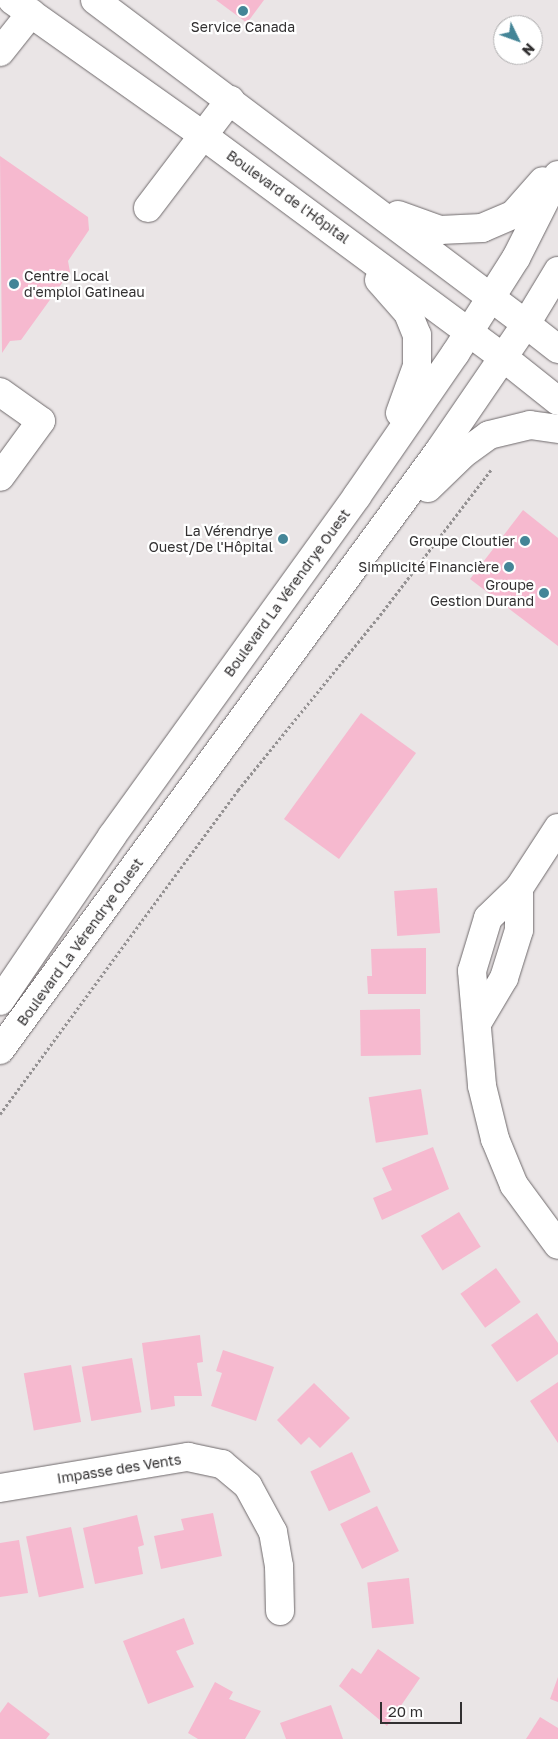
<!DOCTYPE html>
<html>
<head>
<meta charset="utf-8">
<style>
  body { margin:0 }
  #map { position:relative; width:558px; height:1739px; overflow:hidden; background:#eae5e6; font-family:"Golos Text",sans-serif }
  div>[style] { position:absolute }
  .building>* { inset:0; background:#f6b9cf; transform-origin:0 0 }
  .path>* { height:3px; margin-top:-1.5px; transform-origin:0; background:repeating-linear-gradient(90deg,#959293 0 2.5px,transparent 0 5px) }
  .roads { filter:drop-shadow(0 0 1px #6f6a6c) drop-shadow(0 0 1px #6f6a6c) }
  .minor>* { height:28px; margin:-14px; padding:0 14px; transform-origin:14px; border-radius:14px; background:#fff }
  .major>* { height:28px; margin:-14px; padding:0 14px; transform-origin:14px; border-radius:14px; background:#fff }
  .dots>* { width:14px; height:14px; translate:-50% -50%; box-sizing:border-box; border:2px solid #fff; border-radius:50% }
  span { translate:-50% -50%; white-space:nowrap; text-align:center; line-height:1.15; -webkit-text-stroke:4.5px #fff; paint-order:stroke }
  .poi-label { font-size:14px; color:#323031 }
  .left { translate:0 -50%; text-align:left }
  .right { translate:-100% -50%; text-align:right }
  .street-label { font-size:14px; color:#323031 }
  .north { position:absolute; left:493px; top:15px; width:50px; height:50px; box-sizing:border-box; background:#fff; border:1px solid #adacad; border-radius:50%; rotate:132deg; font-size:14px; font-weight:700; line-height:20px; text-align:center; color:#323031 }
  .north::after { content:''; display:block; margin:auto; width:18px; height:22px; background:#448597; clip-path:polygon(50% 0,100% 100%,50% 72%,0 100%) }
  .scale { position:absolute; left:380px; top:1702px; width:82px; height:22px; box-sizing:border-box; border:2px solid #323031; border-top:0; padding-left:6px; font-size:15px; line-height:18px; white-space:nowrap; color:#323031; -webkit-text-stroke:4px #fff; paint-order:stroke }
</style>
</head>
<body>
<div id="map">
  <div class="building">
    <div style="clip-path:polygon(216px 0,264px 0,247px 23px)"></div>
    <div style="clip-path:polygon(0 156px,88px 217px,89px 230px,68px 261px,70px 272px,21px 340px,10px 341px,2px 353px)"></div>
    <div style="clip-path:polygon(523px 510px,558px 538px,558px 646px,470px 579px)"></div>
    <div style="left:361px;top:713px;width:68px;height:131px;rotate:36deg"></div>
    <div style="left:437px;top:888px;width:45px;height:43px;rotate:86deg"></div>
    <div style="clip-path:polygon(426px 948px,426px 994px,368px 994px,367px 976px,372px 976px,371px 949px)"></div>
    <div style="left:420px;top:1009px;width:46px;height:60px;rotate:89deg"></div>
    <div style="left:421px;top:1089px;width:46px;height:53px;rotate:81deg"></div>
    <div style="clip-path:polygon(433px 1147px,449px 1189px,382px 1220px,373px 1198px,392px 1190px,382px 1168px)"></div>
    <div style="left:459px;top:1212px;width:41px;height:45px;rotate:58deg"></div>
    <div style="left:496px;top:1268px;width:42px;height:44px;rotate:54deg"></div>
    <div style="clip-path:polygon(537px 1313px,558px 1343px,558px 1354px,517px 1382px,491px 1345px)"></div>
    <div style="clip-path:polygon(200px 1335px,203px 1362px,197px 1363px,202px 1396px,174px 1396px,175px 1406px,151px 1410px,142px 1343px)"></div>
    <div style="clip-path:polygon(223px 1350px,274px 1367px,256px 1421px,211px 1406px,222px 1373px,216px 1371px)"></div>
    <div style="left:132px;top:1358px;width:55px;height:51px;rotate:80deg"></div>
    <div style="left:71px;top:1365px;width:58px;height:48px;rotate:80deg"></div>
    <div style="clip-path:polygon(558px 1382px,558px 1443px,530px 1401px)"></div>
    <div style="clip-path:polygon(314px 1383px,350px 1418px,320px 1448px,309px 1437px,301px 1445px,277px 1420px)"></div>
    <div style="left:352px;top:1452px;width:44px;height:46px;rotate:65deg"></div>
    <div style="left:377px;top:1506px;width:50px;height:41px;rotate:64deg"></div>
    <div style="clip-path:polygon(213px 1513px,222px 1556px,161px 1569px,154px 1536px,184px 1530px,181px 1519px)"></div>
    <div style="clip-path:polygon(137px 1515px,144px 1545px,138px 1547px,143px 1574px,95px 1584px,83px 1528px)"></div>
    <div style="left:71px;top:1527px;width:62px;height:46px;rotate:78deg"></div>
    <div style="clip-path:polygon(19px 1540px,28px 1593px,0 1597px,0 1543px)"></div>
    <div style="left:409px;top:1578px;width:46px;height:42px;rotate:84deg"></div>
    <div style="clip-path:polygon(184px 1618px,194px 1644px,176px 1651px,194px 1687px,148px 1704px,123px 1641px)"></div>
    <div style="clip-path:polygon(378px 1649px,420px 1678px,387px 1726px,339px 1686px,352px 1668px,361px 1674px)"></div>
    <div style="clip-path:polygon(558px 1677px,558px 1702px,550px 1699px)"></div>
    <div style="clip-path:polygon(215px 1682px,233px 1692px,229px 1699px,261px 1711px,245px 1739px,198px 1739px,188px 1733px)"></div>
    <div style="clip-path:polygon(8px 1702px,50px 1734px,46px 1739px,0 1739px,0 1713px)"></div>
    <div style="clip-path:polygon(331px 1705px,343px 1739px,286px 1739px,280px 1723px)"></div>
    <div style="clip-path:polygon(540px 1717px,558px 1728px,558px 1739px,526px 1739px)"></div>
  </div>
  <div class="path">
    <div style="left:0;top:1114px;width:402px;rotate:-53.7deg"></div>
    <div style="left:238px;top:790px;width:220px;rotate:-50.9deg"></div>
    <div style="left:377px;top:619px;width:188px;rotate:-52.6deg"></div>
  </div>
  <div class="roads">
    <div class="minor">
      <div style="left:0;top:52px;width:50px;rotate:-51.5deg"></div>
      <div style="left:148px;top:208px;width:136px;rotate:-52.8deg"></div>
      <div style="left:526px;top:324px;width:41px;rotate:38deg"></div>
      <div style="left:504px;top:358px;width:69px;rotate:38.5deg"></div>
      <div style="left:0;top:392px;width:50px;rotate:35.3deg"></div>
      <div style="left:41px;top:421px;width:69px;rotate:126.2deg"></div>
      <div style="left:558px;top:828px;width:72px;rotate:123deg"></div>
      <div style="left:519px;top:888px;width:43px;rotate:135.9deg"></div>
      <div style="left:488px;top:918px;width:55px;rotate:106.8deg"></div>
      <div style="left:472px;top:971px;width:115px;rotate:85deg"></div>
      <div style="left:482px;top:1086px;width:55px;rotate:76.2deg"></div>
      <div style="left:495px;top:1139px;width:50px;rotate:67.6deg"></div>
      <div style="left:514px;top:1185px;width:74px;rotate:53.7deg"></div>
      <div style="left:479px;top:1020px;width:49px;rotate:-59.2deg"></div>
      <div style="left:504px;top:978px;width:50px;rotate:-72.6deg"></div>
      <div style="left:519px;top:930px;width:42px;rotate:-90deg"></div>
      <div style="left:0;top:1488px;width:191px;rotate:-9.4deg"></div>
      <div style="left:188px;top:1457px;width:35px;rotate:12deg"></div>
      <div style="left:222px;top:1464px;width:34px;rotate:40deg"></div>
      <div style="left:248px;top:1486px;width:52px;rotate:61.5deg"></div>
      <div style="left:273px;top:1532px;width:35px;rotate:80deg"></div>
      <div style="left:279px;top:1566px;width:45px;rotate:88.7deg"></div>
    </div>
    <div class="major">
      <div style="left:12px;top:0;width:232px;rotate:35.3deg"></div>
      <div style="left:201px;top:134px;width:377px;rotate:36.5deg"></div>
      <div style="left:95px;top:0;width:539px;rotate:36.93deg"></div>
      <div style="left:398px;top:215px;width:45px;rotate:19.7deg"></div>
      <div style="left:440px;top:230px;width:42px;rotate:-2.7deg"></div>
      <div style="left:482px;top:228px;width:34px;rotate:-23deg"></div>
      <div style="left:513px;top:215px;width:45px;rotate:-48.6deg"></div>
      <div style="left:379px;top:280px;width:44px;rotate:48.7deg"></div>
      <div style="left:408px;top:313px;width:24px;rotate:68deg"></div>
      <div style="left:417px;top:335px;width:31px;rotate:90deg"></div>
      <div style="left:417px;top:366px;width:50px;rotate:109.9deg"></div>
      <div style="left:428px;top:488px;width:49px;rotate:-44.2deg"></div>
      <div style="left:463px;top:454px;width:32px;rotate:-36deg"></div>
      <div style="left:489px;top:435px;width:42px;rotate:-13.7deg"></div>
      <div style="left:530px;top:425px;width:28px;rotate:8deg"></div>
      <div style="left:0;top:1001px;width:199px;rotate:-55.8deg"></div>
      <div style="left:112px;top:836px;width:419px;rotate:-54.2deg"></div>
      <div style="left:357px;top:496px;width:173px;rotate:-55.4deg"></div>
      <div style="left:455px;top:354px;width:114px;rotate:-57.6deg"></div>
      <div style="left:516px;top:258px;width:93px;rotate:-63.2deg"></div>
      <div style="left:0;top:1050px;width:743px;rotate:-53.76deg"></div>
      <div style="left:439px;top:451px;width:154px;rotate:-55.6deg"></div>
      <div style="left:526px;top:324px;width:62px;rotate:-58.9deg"></div>
    </div>
  </div>
  <div class="dots">
    <div style="left:243px;top:11px;background:#448597"></div>
    <div style="left:14px;top:284px;background:#448597"></div>
    <div style="left:283px;top:539px;background:#448597"></div>
    <div style="left:525px;top:541px;background:#448597"></div>
    <div style="left:509px;top:567px;background:#448597"></div>
    <div style="left:544px;top:593px;background:#448597"></div>
  </div>
  <div class="poi-label">
    <span style="left:243px;top:27px">Service Canada</span>
    <span class="left" style="left:24px;top:284px">Centre Local<br>d'emploi Gatineau</span>
    <span class="right" style="left:273px;top:539px">La Vérendrye<br>Ouest/De l'Hôpital</span>
    <span class="right" style="left:515px;top:541px">Groupe Cloutier</span>
    <span class="right" style="left:499px;top:567px">Simplicité Financière</span>
    <span class="right" style="left:534px;top:593px">Groupe<br>Gestion Durand</span>
  </div>
  <div class="street-label">
    <span style="left:288px;top:197px;rotate:36deg">Boulevard de l'Hôpital</span>
    <span style="left:287px;top:593px;rotate:-54deg">Boulevard La Vérendrye Ouest</span>
    <span style="left:80px;top:942px;rotate:-54deg">Boulevard La Vérendrye Ouest</span>
    <span style="left:119px;top:1469px;rotate:-9deg">Impasse des Vents</span>
  </div>
  <div class="north">N</div>
  <div class="scale">20 m</div>
</div>
</body>
</html>
